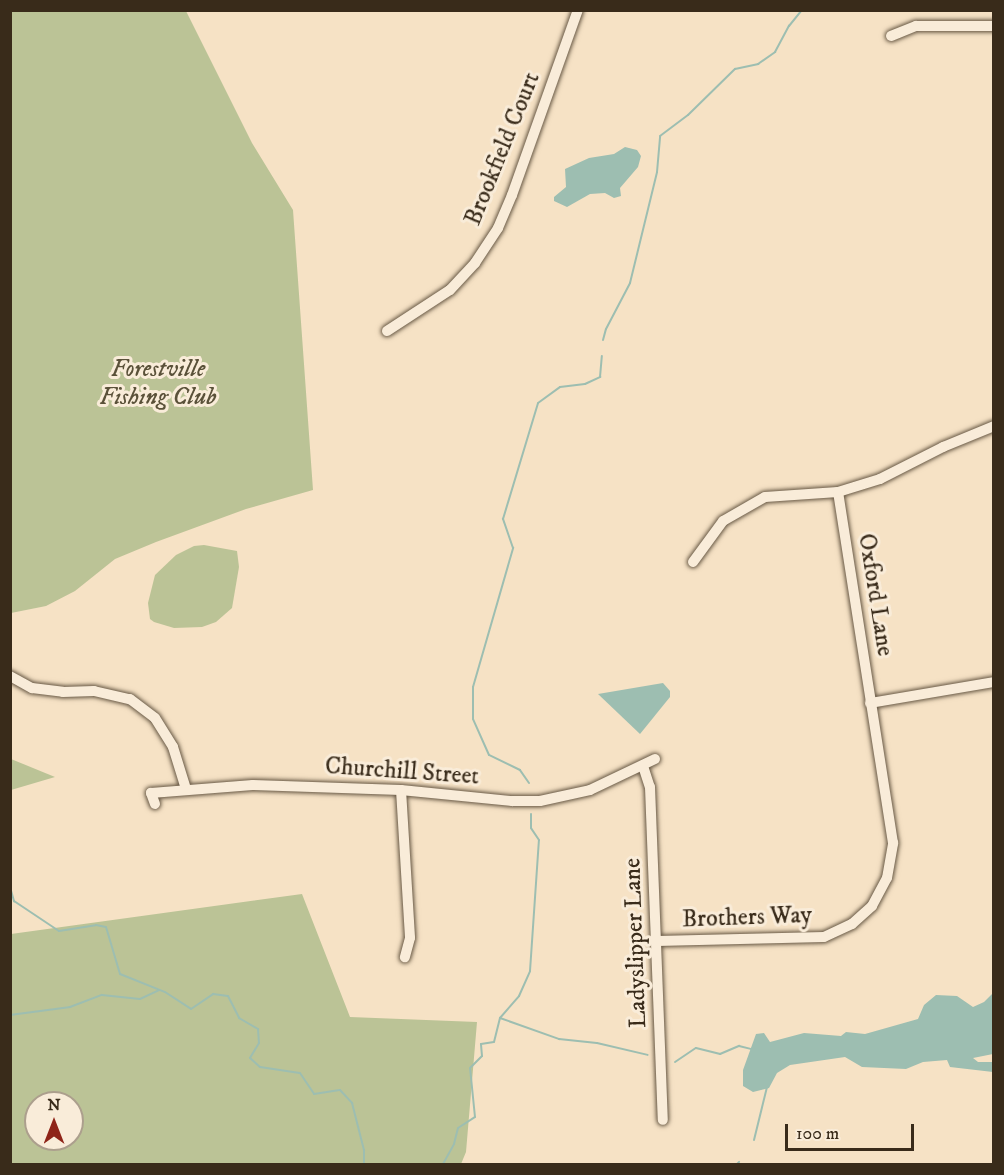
<!DOCTYPE html>
<html>
<head>
<meta charset="utf-8">
<style>
  body { margin:0 }
  #map { position:relative; width:1004px; height:1175px; overflow:hidden; background:#f6e2c5; font-family:"IM FELL DW Pica",serif }
  div>[style] { position:absolute }
  .green>* { inset:0; background:#bbc396 }
  .water>* { inset:0; background:#9dbeb1 }
  .stream>* { height:2px; margin:-1px; padding:0 1px; transform-origin:1px; border-radius:1px; background:#9dbeb1 }
  .roads { filter:drop-shadow(0 0 2px #685945) drop-shadow(0 0 2px #685945) }
  .street>* { height:10px; margin:-5px; padding:0 5px; transform-origin:5px; border-radius:5px; background:#f9ecd9 }
  span { translate:-50% -50%; white-space:nowrap; text-align:center; line-height:1.15; -webkit-text-stroke:6px #f9ecd9; paint-order:stroke }
  .street-label { font-size:24px; color:#392b1a }
  .park-label { font-size:24px; color:#5a5139; font-style:italic }
  .frame { position:absolute; inset:0; border:12px solid #392b1a; pointer-events:none }
  .north { position:absolute; left:24px; top:1091px; width:60px; height:60px; box-sizing:border-box; background:#f9ecd9; border:2px solid #ac9f8d; border-radius:50%; rotate:0deg; font-size:16px; font-weight:700; line-height:24px; text-align:center; color:#392b1a }
  .north::after { content:''; display:block; margin:auto; width:21px; height:27px; background:#8f2418; clip-path:polygon(50% 0,100% 100%,50% 72%,0 100%) }
  .scale { position:absolute; left:785px; top:1124px; width:129px; height:27px; box-sizing:border-box; border:3px solid #392b1a; border-top:0; padding-left:8px; font-size:18px; line-height:21px; white-space:nowrap; color:#392b1a; -webkit-text-stroke:4px #f9ecd9; paint-order:stroke }
</style>
</head>
<body>
<div id="map">
  <div class="green">
    <div style="clip-path:polygon(10px 11px,186px 11px,252px 143px,293px 210px,313px 490px,246px 509px,156px 542px,115px 559px,75px 591px,46px 606px,11px 613px)"></div>
    <div style="clip-path:polygon(204px 545px,237px 551px,239px 567px,232px 608px,216px 622px,202px 627px,174px 628px,154px 622px,150px 619px,148px 603px,155px 575px,176px 555px,194px 546px)"></div>
    <div style="clip-path:polygon(11px 759px,55px 777px,11px 790px)"></div>
    <div style="clip-path:polygon(evenodd,302px 894px,350px 1017px,477px 1022px,466px 1152px,461px 1164px,11px 1164px,11px 934px,302px 894px,36px 1103px,72px 1103px,72px 1139px,36px 1139px,36px 1103px)"></div>
  </div>
  <div class="water">
    <div style="clip-path:polygon(625px 147px,637px 150px,641px 156px,638px 167px,620px 188px,621px 196px,614px 198px,605px 193px,590px 194px,567px 207px,554px 201px,554px 197px,566px 187px,565px 169px,589px 158px,614px 154px)"></div>
    <div style="clip-path:polygon(663px 683px,670px 691px,670px 697px,640px 734px,598px 694px)"></div>
    <div style="clip-path:polygon(993px 993px,993px 1054px,973px 1058px,978px 1062px,993px 1062px,993px 1072px,950px 1067px,947px 1060px,923px 1062px,906px 1069px,862px 1067px,845px 1057px,790px 1065px,777px 1073px,769px 1088px,753px 1092px,743px 1086px,743px 1070px,756px 1034px,764px 1033px,770px 1042px,804px 1033px,841px 1036px,846px 1032px,865px 1034px,918px 1019px,924px 1005px,936px 995px,957px 996px,973px 1007px,984px 1002px)"></div>
  </div>
  <div class="stream">
    <div style="left:603px;top:340px;width:11px;rotate:-75deg"></div>
    <div style="left:606px;top:329px;width:52px;rotate:-62.4deg"></div>
    <div style="left:630px;top:283px;width:114px;rotate:-76.3deg"></div>
    <div style="left:657px;top:172px;width:36px;rotate:-85deg"></div>
    <div style="left:660px;top:136px;width:35px;rotate:-37deg"></div>
    <div style="left:688px;top:115px;width:66px;rotate:-44.4deg"></div>
    <div style="left:735px;top:69px;width:24px;rotate:-12deg"></div>
    <div style="left:758px;top:64px;width:21px;rotate:-35deg"></div>
    <div style="left:775px;top:52px;width:30px;rotate:-62deg"></div>
    <div style="left:789px;top:26px;width:21px;rotate:-51deg"></div>
    <div style="left:529px;top:783px;width:16px;rotate:-125deg"></div>
    <div style="left:520px;top:770px;width:34px;rotate:-154deg"></div>
    <div style="left:489px;top:755px;width:39px;rotate:-114deg"></div>
    <div style="left:473px;top:719px;width:32px;rotate:-90deg"></div>
    <div style="left:473px;top:687px;width:145px;rotate:-73.9deg"></div>
    <div style="left:513px;top:548px;width:31px;rotate:-109deg"></div>
    <div style="left:503px;top:519px;width:121px;rotate:-73.2deg"></div>
    <div style="left:538px;top:403px;width:27px;rotate:-36deg"></div>
    <div style="left:560px;top:387px;width:25px;rotate:-7deg"></div>
    <div style="left:585px;top:384px;width:17px;rotate:-25deg"></div>
    <div style="left:600px;top:377px;width:21px;rotate:-85deg"></div>
    <div style="left:10px;top:887px;width:15px;rotate:74deg"></div>
    <div style="left:14px;top:901px;width:54px;rotate:33.7deg"></div>
    <div style="left:59px;top:931px;width:37px;rotate:-9deg"></div>
    <div style="left:96px;top:925px;width:10px;rotate:11deg"></div>
    <div style="left:106px;top:927px;width:49px;rotate:73.4deg"></div>
    <div style="left:120px;top:974px;width:48px;rotate:21.8deg"></div>
    <div style="left:165px;top:992px;width:31px;rotate:33deg"></div>
    <div style="left:191px;top:1009px;width:27px;rotate:-34deg"></div>
    <div style="left:213px;top:994px;width:15px;rotate:8deg"></div>
    <div style="left:228px;top:996px;width:25px;rotate:63deg"></div>
    <div style="left:239px;top:1018px;width:22px;rotate:30deg"></div>
    <div style="left:258px;top:1029px;width:14px;rotate:86deg"></div>
    <div style="left:259px;top:1043px;width:17px;rotate:121deg"></div>
    <div style="left:250px;top:1058px;width:13px;rotate:42deg"></div>
    <div style="left:260px;top:1067px;width:40px;rotate:8.5deg"></div>
    <div style="left:300px;top:1073px;width:25px;rotate:56deg"></div>
    <div style="left:314px;top:1094px;width:26px;rotate:-9deg"></div>
    <div style="left:340px;top:1090px;width:18px;rotate:47deg"></div>
    <div style="left:352px;top:1103px;width:49px;rotate:75.7deg"></div>
    <div style="left:364px;top:1150px;width:14px;rotate:90deg"></div>
    <div style="left:10px;top:1015px;width:61px;rotate:-7.6deg"></div>
    <div style="left:70px;top:1007px;width:34px;rotate:-21deg"></div>
    <div style="left:102px;top:995px;width:38px;rotate:6deg"></div>
    <div style="left:140px;top:999px;width:21px;rotate:-25deg"></div>
    <div style="left:500px;top:1018px;width:63px;rotate:19.6deg"></div>
    <div style="left:559px;top:1039px;width:38px;rotate:6deg"></div>
    <div style="left:597px;top:1043px;width:52px;rotate:13.2deg"></div>
    <div style="left:675px;top:1062px;width:25px;rotate:-34deg"></div>
    <div style="left:696px;top:1048px;width:25px;rotate:14deg"></div>
    <div style="left:720px;top:1054px;width:21px;rotate:-23deg"></div>
    <div style="left:739px;top:1046px;width:12px;rotate:14deg"></div>
    <div style="left:754px;top:1140px;width:55px;rotate:-76.2deg"></div>
    <div style="left:443px;top:1164px;width:23px;rotate:-61deg"></div>
    <div style="left:454px;top:1144px;width:16px;rotate:-76deg"></div>
    <div style="left:458px;top:1128px;width:20px;rotate:-33deg"></div>
    <div style="left:475px;top:1117px;width:49px;rotate:-95.8deg"></div>
    <div style="left:470px;top:1068px;width:17px;rotate:-45deg"></div>
    <div style="left:482px;top:1056px;width:12px;rotate:-95deg"></div>
    <div style="left:481px;top:1044px;width:13px;rotate:-9deg"></div>
    <div style="left:494px;top:1042px;width:25px;rotate:-76deg"></div>
    <div style="left:500px;top:1018px;width:29px;rotate:-49deg"></div>
    <div style="left:519px;top:996px;width:27px;rotate:-66deg"></div>
    <div style="left:530px;top:971px;width:131px;rotate:-86.1deg"></div>
    <div style="left:539px;top:840px;width:14px;rotate:-124deg"></div>
    <div style="left:531px;top:828px;width:14px;rotate:-90deg"></div>
    <div style="left:737px;top:1164px;width:3px;rotate:-45deg"></div>
  </div>
  <div class="roads">
    <div class="street">
      <div style="left:891px;top:36px;width:27px;rotate:-22deg"></div>
      <div style="left:916px;top:26px;width:78px"></div>
      <div style="left:387px;top:331px;width:75px;rotate:-33.1deg"></div>
      <div style="left:450px;top:290px;width:37px;rotate:-47deg"></div>
      <div style="left:475px;top:263px;width:42px;rotate:-56.7deg"></div>
      <div style="left:498px;top:228px;width:36px;rotate:-67deg"></div>
      <div style="left:512px;top:195px;width:196px;rotate:-70.4deg"></div>
      <div style="left:693px;top:562px;width:51px;rotate:-53.8deg"></div>
      <div style="left:723px;top:521px;width:48px;rotate:-29.7deg"></div>
      <div style="left:765px;top:497px;width:73px;rotate:-3.9deg"></div>
      <div style="left:838px;top:492px;width:44px;rotate:-17.2deg"></div>
      <div style="left:880px;top:479px;width:71px;rotate:-26.9deg"></div>
      <div style="left:943px;top:447px;width:55px;rotate:-22.4deg"></div>
      <div style="left:10px;top:676px;width:25px;rotate:29deg"></div>
      <div style="left:32px;top:688px;width:31px;rotate:7deg"></div>
      <div style="left:63px;top:692px;width:31px;rotate:-2deg"></div>
      <div style="left:94px;top:691px;width:37px;rotate:13deg"></div>
      <div style="left:130px;top:699px;width:31px;rotate:37deg"></div>
      <div style="left:155px;top:718px;width:34px;rotate:58deg"></div>
      <div style="left:173px;top:747px;width:44px;rotate:72.8deg"></div>
      <div style="left:870px;top:703px;width:126px;rotate:-9.6deg"></div>
      <div style="left:643px;top:766px;width:22px;rotate:72deg"></div>
      <div style="left:650px;top:787px;width:333px;rotate:87.8deg"></div>
      <div style="left:401px;top:790px;width:148px;rotate:86.5deg"></div>
      <div style="left:410px;top:938px;width:20px;rotate:105deg"></div>
      <div style="left:155px;top:804px;width:12px;rotate:-110deg"></div>
      <div style="left:151px;top:793px;width:102px;rotate:-4.5deg"></div>
      <div style="left:253px;top:785px;width:148px;rotate:1.9deg"></div>
      <div style="left:401px;top:790px;width:112px;rotate:5.7deg"></div>
      <div style="left:512px;top:801px;width:28px"></div>
      <div style="left:540px;top:801px;width:51px;rotate:-12.4deg"></div>
      <div style="left:590px;top:790px;width:72px;rotate:-25.5deg"></div>
      <div style="left:657px;top:941px;width:167px;rotate:-1.4deg"></div>
      <div style="left:824px;top:937px;width:31px;rotate:-25deg"></div>
      <div style="left:852px;top:924px;width:27px;rotate:-42deg"></div>
      <div style="left:872px;top:906px;width:32px;rotate:-62deg"></div>
      <div style="left:887px;top:878px;width:36px;rotate:-80deg"></div>
      <div style="left:893px;top:843px;width:355px;rotate:-98.9deg"></div>
    </div>
  </div>
  <div class="street-label">
    <span style="left:503px;top:149px;rotate:-68deg">Brookfield Court</span>
    <span style="left:875px;top:595px;rotate:81deg">Oxford Lane</span>
    <span style="left:402px;top:772px;rotate:4deg">Churchill Street</span>
    <span style="left:747px;top:918px;rotate:-2deg">Brothers Way</span>
    <span style="left:636px;top:943px;rotate:-92deg">Ladyslipper Lane</span>
  </div>
  <div class="park-label">
    <span style="left:158px;top:384px">Forestville<br>Fishing Club</span>
  </div>
  <div class="frame"></div>
  <div class="north">N</div>
  <div class="scale">100 m</div>
</div>
</body>
</html>
